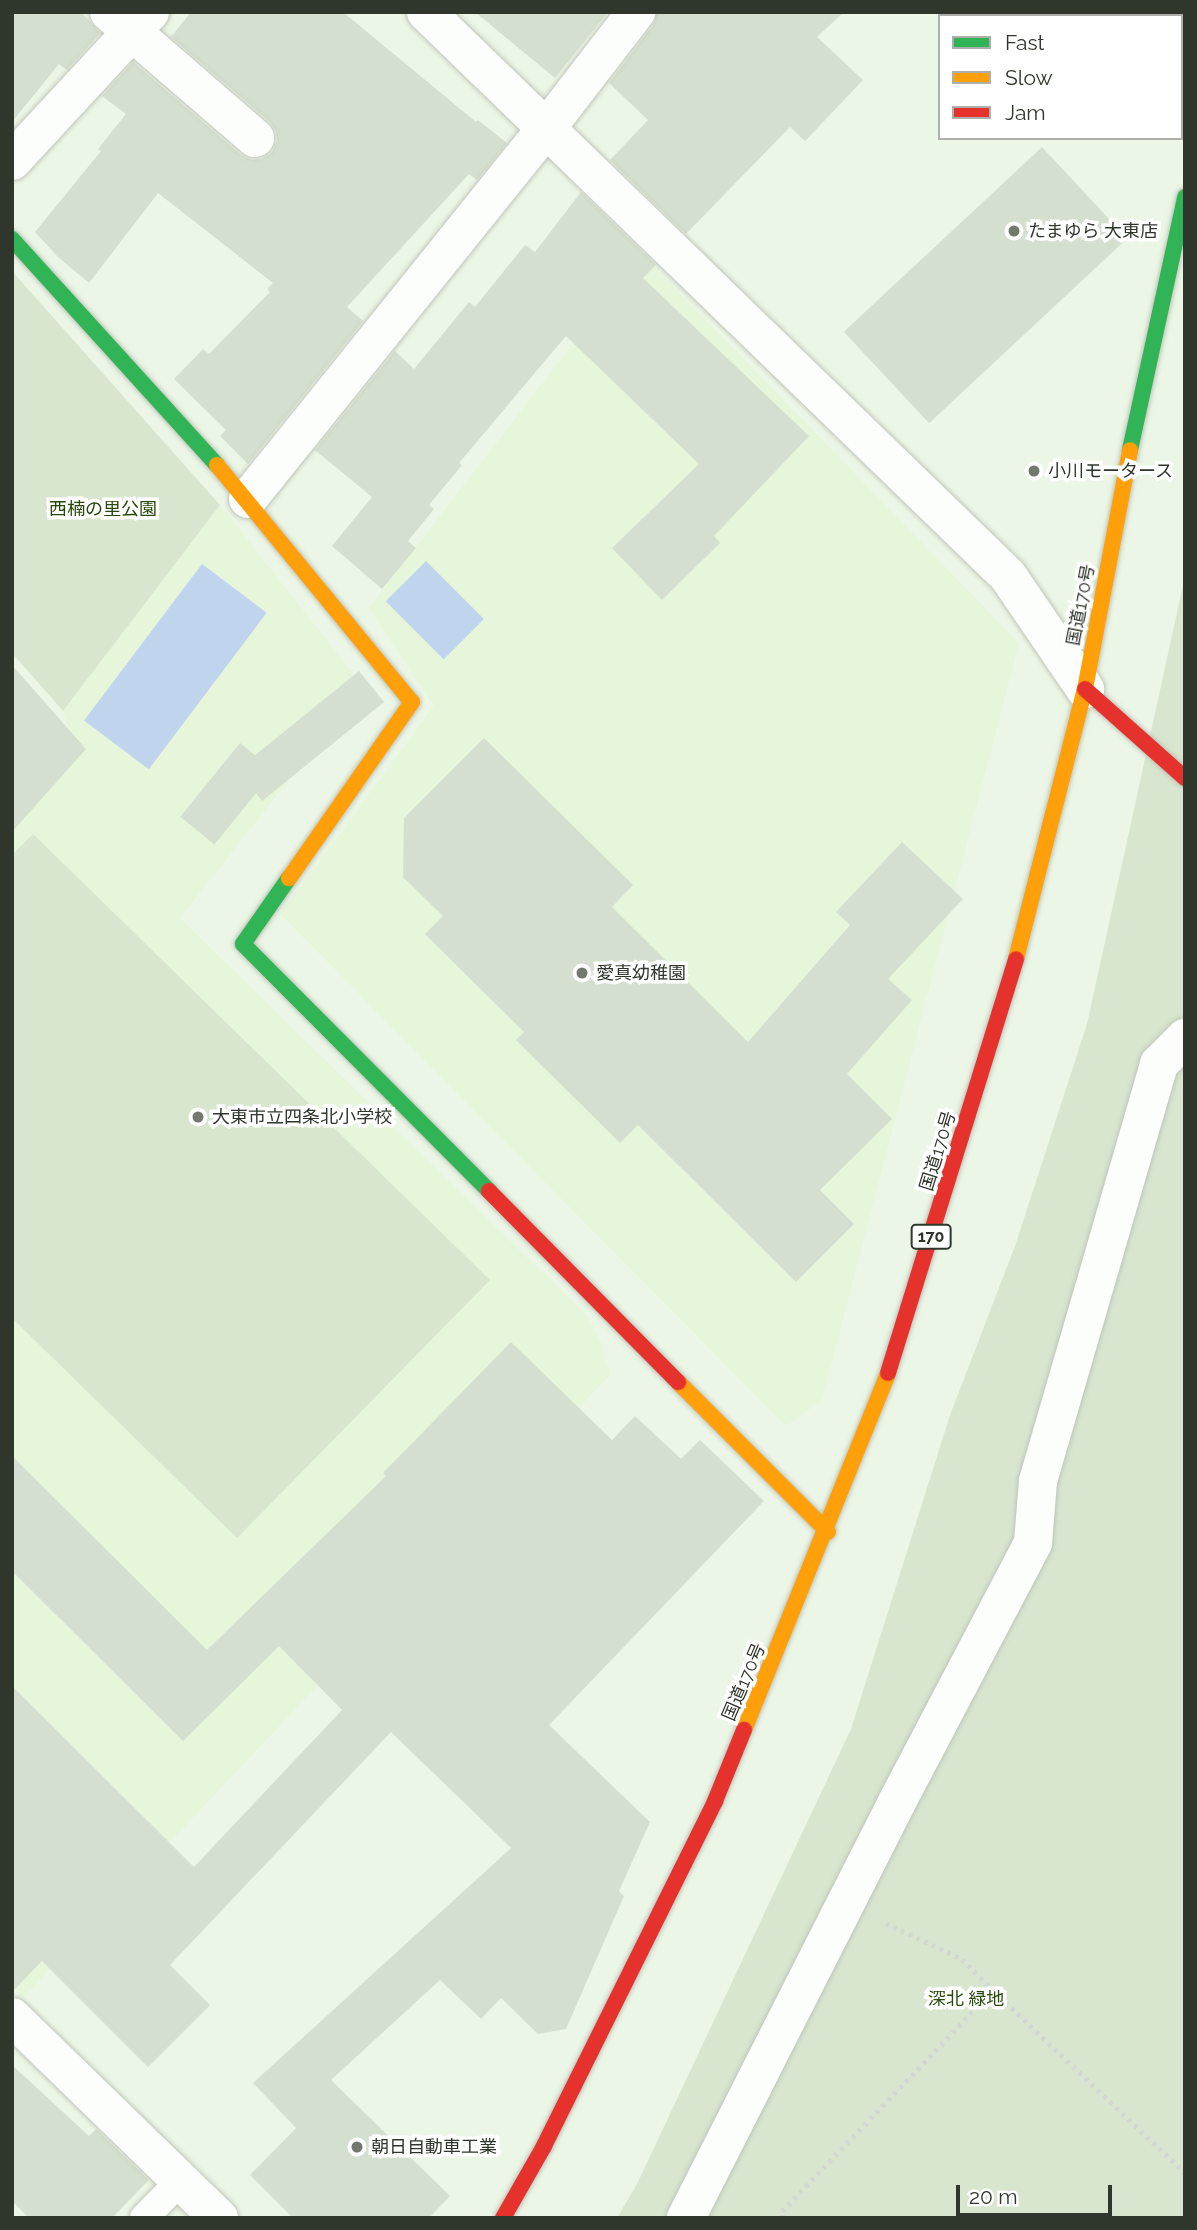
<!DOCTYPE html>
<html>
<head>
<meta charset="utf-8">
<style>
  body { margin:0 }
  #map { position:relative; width:1197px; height:2230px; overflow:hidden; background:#ecf6e6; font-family:Raleway,"Noto Sans JP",sans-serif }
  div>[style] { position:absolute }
  .built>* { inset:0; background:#e5f6db }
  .green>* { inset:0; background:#d8e6cf }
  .water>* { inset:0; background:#c1d4ed; transform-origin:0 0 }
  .building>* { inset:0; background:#d5dfcf; transform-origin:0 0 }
  .path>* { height:4.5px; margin-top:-2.25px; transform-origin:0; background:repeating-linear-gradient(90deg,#d3d7d2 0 3.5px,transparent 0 8.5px) }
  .roads { filter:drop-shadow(0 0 2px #bec6ba) drop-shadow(0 0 2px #bec6ba) }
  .lane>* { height:28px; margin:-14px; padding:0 14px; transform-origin:14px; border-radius:14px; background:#fcfefb }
  .street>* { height:38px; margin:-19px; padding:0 19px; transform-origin:19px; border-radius:19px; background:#fcfefb }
  .fast>* { height:16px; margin:-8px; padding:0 8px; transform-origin:8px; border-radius:8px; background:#30b455 }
  .slow>* { height:16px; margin:-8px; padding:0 8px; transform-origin:8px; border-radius:8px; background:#ff9f0a }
  .jam>* { height:16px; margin:-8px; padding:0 8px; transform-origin:8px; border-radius:8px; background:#e5322d }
  .dots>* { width:19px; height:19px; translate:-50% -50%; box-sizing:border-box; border:4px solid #fff; border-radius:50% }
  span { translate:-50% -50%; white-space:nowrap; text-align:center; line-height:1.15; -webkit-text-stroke:7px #fff; paint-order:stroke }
  .shield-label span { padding:2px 5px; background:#fff; border:2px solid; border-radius:5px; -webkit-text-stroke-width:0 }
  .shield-label { font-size:16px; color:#2f362b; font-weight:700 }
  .poi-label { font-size:18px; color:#2f362b }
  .left { translate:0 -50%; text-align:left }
  .park-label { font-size:18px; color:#29490b }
  .street-label { font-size:18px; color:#2f362b }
  .frame { position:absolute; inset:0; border:14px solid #2f362b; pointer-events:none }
  .legend { position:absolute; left:938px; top:14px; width:245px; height:126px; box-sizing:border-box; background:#fff; border:2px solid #acafaa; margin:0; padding:9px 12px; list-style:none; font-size:21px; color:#2f362b }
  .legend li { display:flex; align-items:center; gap:14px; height:35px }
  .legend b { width:35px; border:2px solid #acafaa }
  .scale { position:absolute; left:956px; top:2185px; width:156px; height:32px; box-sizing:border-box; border:4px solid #2f362b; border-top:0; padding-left:9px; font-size:21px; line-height:24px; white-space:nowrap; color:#2f362b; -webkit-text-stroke:5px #fff; paint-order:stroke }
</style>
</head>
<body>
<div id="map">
  <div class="built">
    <div style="clip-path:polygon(642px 254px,1019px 643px,822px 1400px,786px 1426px,280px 914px,434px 706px,369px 608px)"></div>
    <div style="clip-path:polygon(220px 505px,363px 686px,180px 918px,587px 1316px,602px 1344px,610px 1375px,24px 1997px,12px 1985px,12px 802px,71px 739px,63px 711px)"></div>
  </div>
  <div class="green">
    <div style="clip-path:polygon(12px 271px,220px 505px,63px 711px,12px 653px)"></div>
    <div style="clip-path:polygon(1185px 576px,1185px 2218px,617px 2218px,637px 2184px,851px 1729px,950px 1415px,1015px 1246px,1087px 1024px)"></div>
    <div style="clip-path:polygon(33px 834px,490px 1280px,237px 1538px,12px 1318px,12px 855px)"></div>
  </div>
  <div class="water">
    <div style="left:426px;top:561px;width:82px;height:57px;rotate:45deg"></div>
    <div style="left:202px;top:564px;width:81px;height:196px;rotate:37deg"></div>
  </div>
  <div class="building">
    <div style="clip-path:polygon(12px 12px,81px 12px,100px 33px,67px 70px,59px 64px,12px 122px)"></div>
    <div style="clip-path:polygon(191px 12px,343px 12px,476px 122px,478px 120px,507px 143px,477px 180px,469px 174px,347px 307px,363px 321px,248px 464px,220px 436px,226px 430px,174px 379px,203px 349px,209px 354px,270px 292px,267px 289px,273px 283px,158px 193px,89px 283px,58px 257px,35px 232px,101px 151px,98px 149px,126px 114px,102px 96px,133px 62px,241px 155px,252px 160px,262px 159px,272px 152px,277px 141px,276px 131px,269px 121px,171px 37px)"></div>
    <div style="clip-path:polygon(475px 12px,608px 12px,555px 78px)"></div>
    <div style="clip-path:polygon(657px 12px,844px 12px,817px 37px,863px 80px,805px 141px,790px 127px,686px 234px,610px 160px,648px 120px,609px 83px,653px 25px)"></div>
    <div style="left:1042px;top:147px;width:125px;height:271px;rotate:47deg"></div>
    <div style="clip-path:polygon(581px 192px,656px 265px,643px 278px,809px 436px,714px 536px,720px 543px,662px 600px,612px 548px,699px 464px,566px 336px,459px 463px,462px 465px,429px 505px,434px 509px,408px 541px,416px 548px,382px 589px,332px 546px,372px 497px,315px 450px,395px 351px,414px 369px,469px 302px,475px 307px,525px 245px,535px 252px)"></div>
    <div style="clip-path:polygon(12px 665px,86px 749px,12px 832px)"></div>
    <div style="left:359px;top:671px;width:40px;height:157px;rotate:51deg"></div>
    <div style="clip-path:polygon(484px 738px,633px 885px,612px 907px,748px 1042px,850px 925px,836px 912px,902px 842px,963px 899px,888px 979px,912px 1000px,847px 1074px,892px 1119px,820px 1190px,854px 1224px,796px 1282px,638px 1125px,620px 1143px,516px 1040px,524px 1032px,425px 934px,443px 916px,403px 877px,404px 818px)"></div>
    <div style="left:240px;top:743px;width:44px;height:95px;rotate:39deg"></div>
    <div style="clip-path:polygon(511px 1342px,612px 1440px,635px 1416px,681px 1459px,700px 1440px,764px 1501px,549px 1725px,650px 1822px,619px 1891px,624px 1896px,566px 2029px,538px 2034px,501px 1998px,481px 2019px,440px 1980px,331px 2080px,450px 2196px,429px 2218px,293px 2218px,250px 2175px,296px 2128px,253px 2083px,511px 1848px,391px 1732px,170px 1965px,210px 2005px,148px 2067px,42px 1961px,12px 1992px,12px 1686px,194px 1867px,342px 1710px,279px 1646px,183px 1741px,12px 1571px,12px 1456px,207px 1650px,386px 1476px,383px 1473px)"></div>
    <div style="clip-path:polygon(12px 2065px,89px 2136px,96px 2129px,149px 2180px,112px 2218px,29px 2218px,12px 2201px)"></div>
  </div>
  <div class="path">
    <div style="left:886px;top:1923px;width:84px;rotate:25.3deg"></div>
    <div style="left:962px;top:1959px;width:44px;rotate:45deg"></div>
    <div style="left:783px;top:2218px;width:7px;rotate:-98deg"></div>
    <div style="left:782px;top:2211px;width:306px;rotate:-46.3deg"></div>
    <div style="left:993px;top:1990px;width:265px;rotate:43.6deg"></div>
  </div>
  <div class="roads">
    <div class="lane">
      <div style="left:144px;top:2218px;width:53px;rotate:-45.8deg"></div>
    </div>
    <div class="street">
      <div style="left:109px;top:12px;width:193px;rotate:40.8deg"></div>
      <div style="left:426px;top:12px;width:810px;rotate:44.1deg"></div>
      <div style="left:1008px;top:576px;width:137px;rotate:55.7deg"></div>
      <div style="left:12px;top:161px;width:203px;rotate:-47.2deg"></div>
      <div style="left:248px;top:499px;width:475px;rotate:-51.2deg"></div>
      <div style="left:546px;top:129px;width:148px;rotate:-52.4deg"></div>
      <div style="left:12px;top:2017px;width:289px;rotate:44.2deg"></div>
      <div style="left:686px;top:2218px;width:466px;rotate:-63.1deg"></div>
      <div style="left:897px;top:1802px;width:293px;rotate:-62.3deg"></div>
      <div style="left:1033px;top:1543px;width:62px;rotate:-85.4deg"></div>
      <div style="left:1038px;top:1481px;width:434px;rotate:-73.8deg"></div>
      <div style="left:1159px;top:1064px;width:37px;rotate:-45deg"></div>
    </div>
    <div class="fast">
      <div style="left:12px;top:239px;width:305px;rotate:47.8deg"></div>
      <div style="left:1130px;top:450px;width:259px;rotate:-77.7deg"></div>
      <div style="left:289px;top:878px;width:80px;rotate:124.9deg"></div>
      <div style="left:243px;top:944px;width:349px;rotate:45.1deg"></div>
    </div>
    <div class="slow">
      <div style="left:217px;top:465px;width:307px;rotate:50.6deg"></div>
      <div style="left:412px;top:702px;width:215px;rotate:124.9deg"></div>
      <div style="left:1016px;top:959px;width:279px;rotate:-75.7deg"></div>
      <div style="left:1085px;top:689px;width:243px;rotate:-79.3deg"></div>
      <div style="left:678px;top:1382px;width:212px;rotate:45deg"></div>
      <div style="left:744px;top:1730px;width:385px;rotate:-68deg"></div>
    </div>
    <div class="jam">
      <div style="left:1085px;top:689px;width:134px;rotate:41.7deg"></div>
      <div style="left:489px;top:1191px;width:269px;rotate:45.3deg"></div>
      <div style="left:888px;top:1373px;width:433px;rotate:-72.8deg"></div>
      <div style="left:503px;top:2218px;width:83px;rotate:-60.3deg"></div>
      <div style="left:544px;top:2146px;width:385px;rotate:-63.6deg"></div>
      <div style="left:715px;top:1801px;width:77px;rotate:-67.8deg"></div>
    </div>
  </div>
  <div class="dots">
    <div style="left:1014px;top:231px;background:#71796c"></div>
    <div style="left:1034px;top:471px;background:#71796c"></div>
    <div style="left:582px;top:973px;background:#71796c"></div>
    <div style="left:198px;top:1117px;background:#71796c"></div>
    <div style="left:357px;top:2147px;background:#71796c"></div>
  </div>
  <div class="shield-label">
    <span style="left:931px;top:1237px">170</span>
  </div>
  <div class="poi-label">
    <span class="left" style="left:1028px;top:231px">たまゆら 大東店</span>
    <span class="left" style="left:1048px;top:471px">小川モータース</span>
    <span class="left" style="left:596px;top:973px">愛真幼稚園</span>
    <span class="left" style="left:212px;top:1117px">大東市立四条北小学校</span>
    <span class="left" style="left:371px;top:2147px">朝日自動車工業</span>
  </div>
  <div class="park-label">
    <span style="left:103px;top:509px">西楠の里公園</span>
    <span style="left:966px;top:1999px">深北 緑地</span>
  </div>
  <div class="street-label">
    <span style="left:1081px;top:605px;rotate:-79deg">国道170号</span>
    <span style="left:938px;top:1151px;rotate:-73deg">国道170号</span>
    <span style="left:744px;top:1682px;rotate:-67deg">国道170号</span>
  </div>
  <div class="frame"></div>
  <ul class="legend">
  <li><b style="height:9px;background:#30b455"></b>Fast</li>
  <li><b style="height:9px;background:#ff9f0a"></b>Slow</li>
  <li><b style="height:9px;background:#e5322d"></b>Jam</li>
  </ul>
  <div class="scale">20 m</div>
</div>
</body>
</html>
